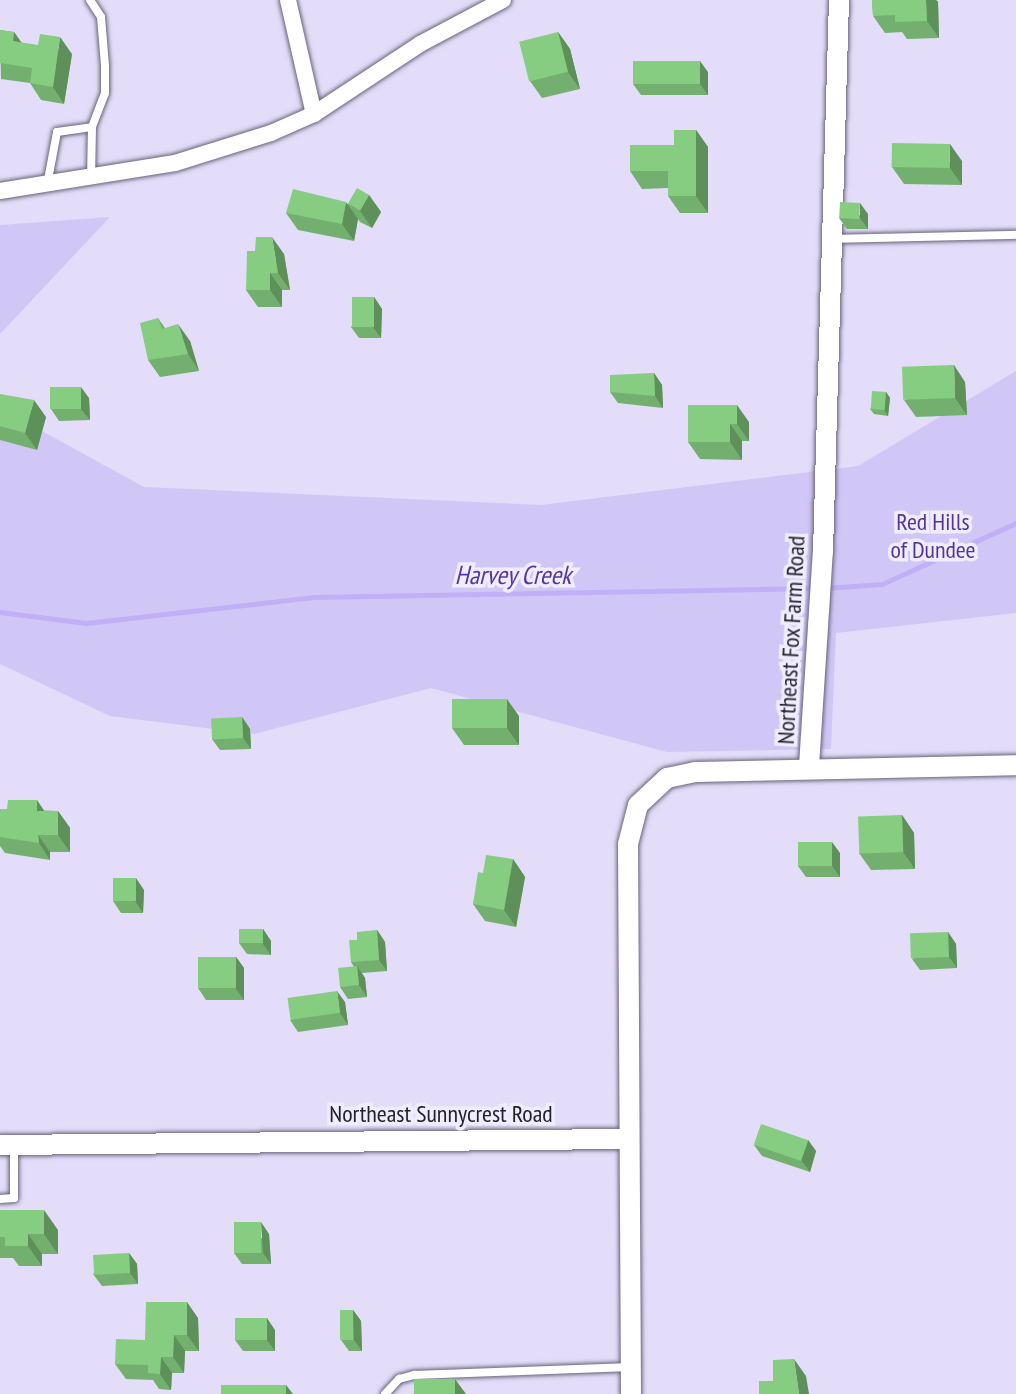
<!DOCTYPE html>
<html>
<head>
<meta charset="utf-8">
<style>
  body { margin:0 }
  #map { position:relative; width:1016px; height:1394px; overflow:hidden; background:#e3ddf9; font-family:"PT Sans Narrow",sans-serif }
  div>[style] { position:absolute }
  .green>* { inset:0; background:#d1c7f7 }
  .stream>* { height:5px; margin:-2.5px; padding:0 2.5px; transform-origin:2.5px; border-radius:2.5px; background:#c1b0f8 }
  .roads { filter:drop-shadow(0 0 2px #68637b) drop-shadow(0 0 2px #68637b) }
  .service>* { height:8px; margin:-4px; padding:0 4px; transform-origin:4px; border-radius:4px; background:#fff }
  .minor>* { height:16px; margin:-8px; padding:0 8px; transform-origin:8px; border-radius:8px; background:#fff }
  .tertiary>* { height:20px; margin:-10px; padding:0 10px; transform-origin:10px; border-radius:10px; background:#fff }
  .wall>* { inset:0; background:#73b06f }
  .shaded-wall>* { inset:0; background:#5e905a }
  .building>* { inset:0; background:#86cd81; transform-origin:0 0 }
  span { translate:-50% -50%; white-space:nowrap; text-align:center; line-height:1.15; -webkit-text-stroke:7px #efecfd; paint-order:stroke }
  .park-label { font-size:24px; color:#563398 }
  .street-label { font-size:24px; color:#22202a }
  .water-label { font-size:26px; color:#5a379d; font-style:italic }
</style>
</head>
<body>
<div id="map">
  <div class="green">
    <div style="clip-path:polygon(110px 217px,0 334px,0 225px)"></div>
    <div style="clip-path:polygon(1016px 371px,1016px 613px,836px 633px,831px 749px,667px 752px,431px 688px,254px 734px,110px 716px,0 664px,0 408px,144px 487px,541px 505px,858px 466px)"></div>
  </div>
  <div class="stream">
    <div style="left:826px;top:588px;width:56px;rotate:-4.1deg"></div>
    <div style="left:882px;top:584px;width:147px;rotate:-24.5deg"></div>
    <div style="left:0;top:612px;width:87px;rotate:7.3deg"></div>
    <div style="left:86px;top:623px;width:229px;rotate:-6.5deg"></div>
    <div style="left:314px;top:597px;width:502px;rotate:-1.03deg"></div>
  </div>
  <div class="roads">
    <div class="service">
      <div style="left:90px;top:0;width:20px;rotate:57deg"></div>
      <div style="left:101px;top:17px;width:49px;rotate:85.3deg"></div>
      <div style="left:105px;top:66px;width:27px;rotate:90deg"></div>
      <div style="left:105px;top:93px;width:36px;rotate:111deg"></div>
      <div style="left:92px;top:127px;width:52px;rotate:91.1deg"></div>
      <div style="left:47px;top:185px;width:54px;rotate:-79.3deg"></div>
      <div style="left:57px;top:132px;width:35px;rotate:-8deg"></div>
      <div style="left:833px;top:239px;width:183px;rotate:-1.3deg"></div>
      <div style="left:0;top:1199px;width:14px;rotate:-4deg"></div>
      <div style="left:14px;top:1198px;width:53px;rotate:-90deg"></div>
      <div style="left:385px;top:1394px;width:21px;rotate:-47deg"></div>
      <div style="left:399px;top:1379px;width:16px;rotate:-15deg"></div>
      <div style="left:414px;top:1375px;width:217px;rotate:-2.1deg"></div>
    </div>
    <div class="minor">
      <div style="left:288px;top:0;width:117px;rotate:77.2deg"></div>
      <div style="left:0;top:191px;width:177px;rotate:-9.1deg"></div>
      <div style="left:175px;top:163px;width:101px;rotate:-17.4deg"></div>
      <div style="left:271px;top:133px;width:47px;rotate:-23.8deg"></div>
      <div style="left:314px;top:114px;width:127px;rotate:-33.4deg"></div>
      <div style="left:420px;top:44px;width:94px;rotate:-27.9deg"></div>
    </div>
    <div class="tertiary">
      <div style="left:809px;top:766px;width:214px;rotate:-86.3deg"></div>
      <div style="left:823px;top:552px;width:552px;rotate:-88.34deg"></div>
      <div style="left:0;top:1145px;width:627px;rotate:-0.55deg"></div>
      <div style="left:631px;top:1394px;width:550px;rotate:-90.31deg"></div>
      <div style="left:628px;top:844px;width:40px;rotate:-75.6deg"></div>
      <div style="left:638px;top:805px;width:40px;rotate:-43deg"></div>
      <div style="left:667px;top:778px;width:29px;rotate:-12deg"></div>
      <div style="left:695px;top:772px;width:321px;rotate:-1.2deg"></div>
    </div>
  </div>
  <div class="wall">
    <div style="clip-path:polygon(872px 0,936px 0,938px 2px,939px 38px,907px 39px,902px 32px,885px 33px,873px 16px)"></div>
    <div style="clip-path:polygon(0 30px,14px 32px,22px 43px,72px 54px,64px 104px,41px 100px,30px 83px,1px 79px)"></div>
    <div style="clip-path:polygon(558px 32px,570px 49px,580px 89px,542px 98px,530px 81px)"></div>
    <div style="clip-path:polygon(708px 72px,708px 95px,641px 95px,633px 84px)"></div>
    <div style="clip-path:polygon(696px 130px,708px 147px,708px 213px,680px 213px,668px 196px,668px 188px,642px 189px,630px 171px,674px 145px)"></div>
    <div style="clip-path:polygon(962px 161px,962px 185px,904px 184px,892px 167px)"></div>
    <div style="clip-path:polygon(369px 195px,381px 212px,372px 228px,360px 222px,358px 219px,354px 241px,298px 230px,286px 213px,348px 204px)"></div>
    <div style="clip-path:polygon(868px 214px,868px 229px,847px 229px,839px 218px)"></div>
    <div style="clip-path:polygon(284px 254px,290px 290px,282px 290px,282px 307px,258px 307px,246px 290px)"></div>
    <div style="clip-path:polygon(374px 297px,382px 309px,381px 338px,359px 338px,351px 327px)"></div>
    <div style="clip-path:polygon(158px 318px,165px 328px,190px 341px,199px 371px,160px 377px,148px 360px)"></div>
    <div style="clip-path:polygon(654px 373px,662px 385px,663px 408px,618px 403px,610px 392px)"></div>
    <div style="clip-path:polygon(965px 382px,967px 415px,916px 417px,904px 400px)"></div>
    <div style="clip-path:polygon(886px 392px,890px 398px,888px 416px,874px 414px,870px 409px)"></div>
    <div style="clip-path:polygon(0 394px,46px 417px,37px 450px,0 440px)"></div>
    <div style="clip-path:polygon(89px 398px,90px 420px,59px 421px,51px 409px)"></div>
    <div style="clip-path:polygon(688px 405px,749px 422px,749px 441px,742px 441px,742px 460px,700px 459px,688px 442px)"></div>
    <div style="clip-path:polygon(519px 716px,519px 745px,464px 745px,452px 728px)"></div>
    <div style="clip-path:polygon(242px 717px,250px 729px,251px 749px,220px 750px,212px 739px)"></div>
    <div style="clip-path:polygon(0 809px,58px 811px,70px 828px,70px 852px,50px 852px,50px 860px,5px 853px,0 846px)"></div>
    <div style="clip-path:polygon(902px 815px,914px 833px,915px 869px,871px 870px,859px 853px)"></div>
    <div style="clip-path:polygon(840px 853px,840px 877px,806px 877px,798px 866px)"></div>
    <div style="clip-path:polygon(513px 859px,525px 877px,516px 927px,485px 921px,473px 904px,483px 873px)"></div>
    <div style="clip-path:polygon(144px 890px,143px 913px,121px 913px,113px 901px)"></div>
    <div style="clip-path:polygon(263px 929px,271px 941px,271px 955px,247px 954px,239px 943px)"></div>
    <div style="clip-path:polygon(377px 930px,385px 942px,387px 971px,362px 973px,365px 978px,367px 997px,348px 999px,340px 987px,354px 967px,351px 962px,357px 940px)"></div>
    <div style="clip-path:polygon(948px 932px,956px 944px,957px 968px,920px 970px,912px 959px)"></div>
    <div style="clip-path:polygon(236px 957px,244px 968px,244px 1000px,206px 1000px,198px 988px)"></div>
    <div style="clip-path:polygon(345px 1002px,348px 1025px,298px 1032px,290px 1020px)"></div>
    <div style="clip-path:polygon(808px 1140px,816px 1151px,810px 1172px,762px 1156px,754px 1145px)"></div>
    <div style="clip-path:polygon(0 1210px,58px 1230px,58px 1254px,42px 1254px,42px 1266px,19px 1266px,13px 1258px,0 1258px)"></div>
    <div style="clip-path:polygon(269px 1234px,271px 1264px,242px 1264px,234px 1253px)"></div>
    <div style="clip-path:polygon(129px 1253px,137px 1264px,138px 1284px,102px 1286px,93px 1274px)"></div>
    <div style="clip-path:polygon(353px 1310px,361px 1321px,362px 1351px,349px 1351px,341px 1340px)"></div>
    <div style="clip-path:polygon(198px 1318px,199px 1351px,185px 1351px,184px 1373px,172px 1373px,171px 1390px,159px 1389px,153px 1380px,126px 1379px,115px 1364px,145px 1340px)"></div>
    <div style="clip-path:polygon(275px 1330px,275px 1351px,243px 1351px,235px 1340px)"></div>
  </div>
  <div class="shaded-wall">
    <div style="clip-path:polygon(926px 0,936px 0,938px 2px,939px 38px,927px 21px)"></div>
    <div style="clip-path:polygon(14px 32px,26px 50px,13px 41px)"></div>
    <div style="clip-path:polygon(558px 32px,570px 49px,580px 89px,568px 72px)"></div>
    <div style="clip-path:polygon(60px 37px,72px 54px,64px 104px,53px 87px)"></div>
    <div style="clip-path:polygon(700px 61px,708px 72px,708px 95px,700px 84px)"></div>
    <div style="clip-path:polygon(696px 130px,708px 147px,708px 213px,696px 196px)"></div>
    <div style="clip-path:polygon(950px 144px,962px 161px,962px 185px,950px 168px)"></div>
    <div style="clip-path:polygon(369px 195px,381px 212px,372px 228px,360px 211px)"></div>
    <div style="clip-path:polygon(346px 202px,358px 219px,354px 241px,342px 224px)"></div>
    <div style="clip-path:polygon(860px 203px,868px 214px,868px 229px,860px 218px)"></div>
    <div style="clip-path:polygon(272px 237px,284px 254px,290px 290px,278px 273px)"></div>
    <div style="clip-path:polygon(270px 273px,282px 290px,282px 307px,270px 290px)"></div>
    <div style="clip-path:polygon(374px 297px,382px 309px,381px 338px,373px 327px)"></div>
    <div style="clip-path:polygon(178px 324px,190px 341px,199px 371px,188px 354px)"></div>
    <div style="clip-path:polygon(954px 365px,965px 382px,967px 415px,955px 398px)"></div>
    <div style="clip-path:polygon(654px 373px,662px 385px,663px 408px,655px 396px)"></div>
    <div style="clip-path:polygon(81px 387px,89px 398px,90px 420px,81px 409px)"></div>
    <div style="clip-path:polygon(886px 392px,890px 398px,888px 416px,884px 410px)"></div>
    <div style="clip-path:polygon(34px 400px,46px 417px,37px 450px,25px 433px)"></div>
    <div style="clip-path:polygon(737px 405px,749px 422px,749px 441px,737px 424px)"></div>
    <div style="clip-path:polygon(730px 424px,742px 441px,742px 460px,730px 442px)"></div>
    <div style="clip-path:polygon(507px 699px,519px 716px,519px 745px,507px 728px)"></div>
    <div style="clip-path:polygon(242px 717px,250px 729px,251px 749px,243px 738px)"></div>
    <div style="clip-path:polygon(37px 800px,49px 818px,37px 811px)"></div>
    <div style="clip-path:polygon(58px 811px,70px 828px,70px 852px,58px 835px)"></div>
    <div style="clip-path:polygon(902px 815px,914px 833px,915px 869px,903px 852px)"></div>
    <div style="clip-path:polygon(38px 835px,50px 852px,50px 860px,39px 843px)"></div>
    <div style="clip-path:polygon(832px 842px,840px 853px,840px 877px,832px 866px)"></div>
    <div style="clip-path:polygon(513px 859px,525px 877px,516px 927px,504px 910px)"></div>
    <div style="clip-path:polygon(136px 878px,144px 890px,143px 913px,135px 901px)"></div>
    <div style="clip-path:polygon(263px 929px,271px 941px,271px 955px,263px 944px)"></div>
    <div style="clip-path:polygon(377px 930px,385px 942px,387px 971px,379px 960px)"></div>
    <div style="clip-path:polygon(948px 932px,956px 944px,957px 968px,949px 957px)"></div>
    <div style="clip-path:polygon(236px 957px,244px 968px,244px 1000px,236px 989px)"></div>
    <div style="clip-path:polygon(357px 966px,365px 978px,367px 997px,359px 985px)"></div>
    <div style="clip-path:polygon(337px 991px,345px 1002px,348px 1025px,340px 1013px)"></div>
    <div style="clip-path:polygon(808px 1140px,816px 1151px,810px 1172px,801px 1160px)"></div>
    <div style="clip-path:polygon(44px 1210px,58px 1230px,58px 1254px,44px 1234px)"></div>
    <div style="clip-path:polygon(261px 1222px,269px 1234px,271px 1264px,263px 1253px)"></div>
    <div style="clip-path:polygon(28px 1234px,42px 1254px,42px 1266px,28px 1246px)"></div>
    <div style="clip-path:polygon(129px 1253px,137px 1264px,138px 1284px,130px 1273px)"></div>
    <div style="clip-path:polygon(187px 1302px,198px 1318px,199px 1351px,187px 1335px)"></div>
    <div style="clip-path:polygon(353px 1310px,361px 1321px,362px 1351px,354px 1340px)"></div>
    <div style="clip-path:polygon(267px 1318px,275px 1330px,275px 1351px,267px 1340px)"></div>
    <div style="clip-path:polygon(174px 1335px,185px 1351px,184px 1373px,173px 1357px)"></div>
    <div style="clip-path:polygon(161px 1357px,172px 1373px,171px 1390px,160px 1374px)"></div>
    <div style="clip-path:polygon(794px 1359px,806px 1376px,809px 1394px,799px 1394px)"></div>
    <div style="clip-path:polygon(455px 1379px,466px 1394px,455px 1394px)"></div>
    <div style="clip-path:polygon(286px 1385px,293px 1394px,286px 1394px)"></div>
  </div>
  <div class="building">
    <div style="clip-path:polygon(872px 0,926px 0,927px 21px,895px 22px,895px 15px,873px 16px)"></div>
    <div style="clip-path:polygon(0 30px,14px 32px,13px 41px,38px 45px,40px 34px,60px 37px,53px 87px,30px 83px,32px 68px,0 63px)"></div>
    <div style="left:558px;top:32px;width:41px;height:40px;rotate:76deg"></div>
    <div style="left:633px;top:61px;width:67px;height:23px"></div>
    <div style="clip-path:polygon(674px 130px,696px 130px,696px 196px,668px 196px,668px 171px,630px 171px,630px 145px,674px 145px)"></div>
    <div style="left:892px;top:143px;width:58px;height:24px;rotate:1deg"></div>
    <div style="left:357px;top:188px;width:14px;height:18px;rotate:30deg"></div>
    <div style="clip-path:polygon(293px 189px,346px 202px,342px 224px,286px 213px)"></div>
    <div style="left:840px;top:202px;width:20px;height:16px;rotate:3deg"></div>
    <div style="clip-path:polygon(256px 237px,272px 237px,278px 273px,270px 273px,270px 290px,246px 290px,247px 251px,255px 251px)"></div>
    <div style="left:352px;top:297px;width:22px;height:30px"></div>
    <div style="clip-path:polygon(158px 318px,162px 329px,178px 324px,188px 354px,148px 360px,140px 323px)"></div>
    <div style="left:954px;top:365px;width:33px;height:52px;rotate:88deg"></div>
    <div style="clip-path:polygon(654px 373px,655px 396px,610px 392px,610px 375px)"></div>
    <div style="left:81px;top:387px;width:22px;height:31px;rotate:90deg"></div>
    <div style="left:872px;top:391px;width:14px;height:18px;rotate:4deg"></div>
    <div style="clip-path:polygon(0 394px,34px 400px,25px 433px,0 426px)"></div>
    <div style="clip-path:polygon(688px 405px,737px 405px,737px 424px,730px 424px,730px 442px,688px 442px)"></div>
    <div style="left:507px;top:699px;width:29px;height:55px;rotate:90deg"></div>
    <div style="left:242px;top:717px;width:21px;height:31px;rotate:87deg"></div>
    <div style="clip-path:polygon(8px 800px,37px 800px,37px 811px,58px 811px,58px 835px,38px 835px,39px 843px,0 837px,0 809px,7px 809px)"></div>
    <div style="left:902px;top:815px;width:37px;height:44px;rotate:88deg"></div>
    <div style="left:798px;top:842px;width:34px;height:24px"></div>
    <div style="clip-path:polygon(486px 855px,513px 859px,504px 910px,473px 904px,478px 872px,483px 873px)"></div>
    <div style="left:113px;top:878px;width:23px;height:23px"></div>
    <div style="left:239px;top:929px;width:24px;height:14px"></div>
    <div style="clip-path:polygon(377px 930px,379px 960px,351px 962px,349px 940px,357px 940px,357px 932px)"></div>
    <div style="left:948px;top:932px;width:25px;height:38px;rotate:88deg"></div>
    <div style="left:198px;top:957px;width:38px;height:31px"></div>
    <div style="left:357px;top:966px;width:19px;height:19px;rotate:84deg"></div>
    <div style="left:337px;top:991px;width:22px;height:50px;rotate:82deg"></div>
    <div style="left:761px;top:1124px;width:50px;height:22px;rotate:19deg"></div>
    <div style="clip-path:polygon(0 1210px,44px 1210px,44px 1234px,28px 1234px,28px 1246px,5px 1246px,5px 1237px,0 1237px)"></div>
    <div style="left:234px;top:1222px;width:27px;height:31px"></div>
    <div style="left:129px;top:1253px;width:20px;height:36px;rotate:87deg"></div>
    <div style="clip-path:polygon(146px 1302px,187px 1302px,187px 1335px,174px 1335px,173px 1357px,161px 1357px,160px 1374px,148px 1373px,148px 1365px,115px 1364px,116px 1339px,145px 1340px)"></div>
    <div style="left:340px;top:1310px;width:13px;height:30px"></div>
    <div style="left:235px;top:1318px;width:32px;height:22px"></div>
    <div style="clip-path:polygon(794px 1359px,799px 1394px,759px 1394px,759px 1381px,773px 1381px,773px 1360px)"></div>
    <div style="left:414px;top:1379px;width:41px;height:15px"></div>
    <div style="left:221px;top:1385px;width:65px;height:9px"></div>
  </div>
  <div class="park-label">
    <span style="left:933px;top:536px">Red Hills<br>of Dundee</span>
  </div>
  <div class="street-label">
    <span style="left:791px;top:640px;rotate:-87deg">Northeast Fox Farm Road</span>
    <span style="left:441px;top:1114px">Northeast Sunnycrest Road</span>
  </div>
  <div class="water-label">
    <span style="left:513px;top:575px">Harvey Creek</span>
  </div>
</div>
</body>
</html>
